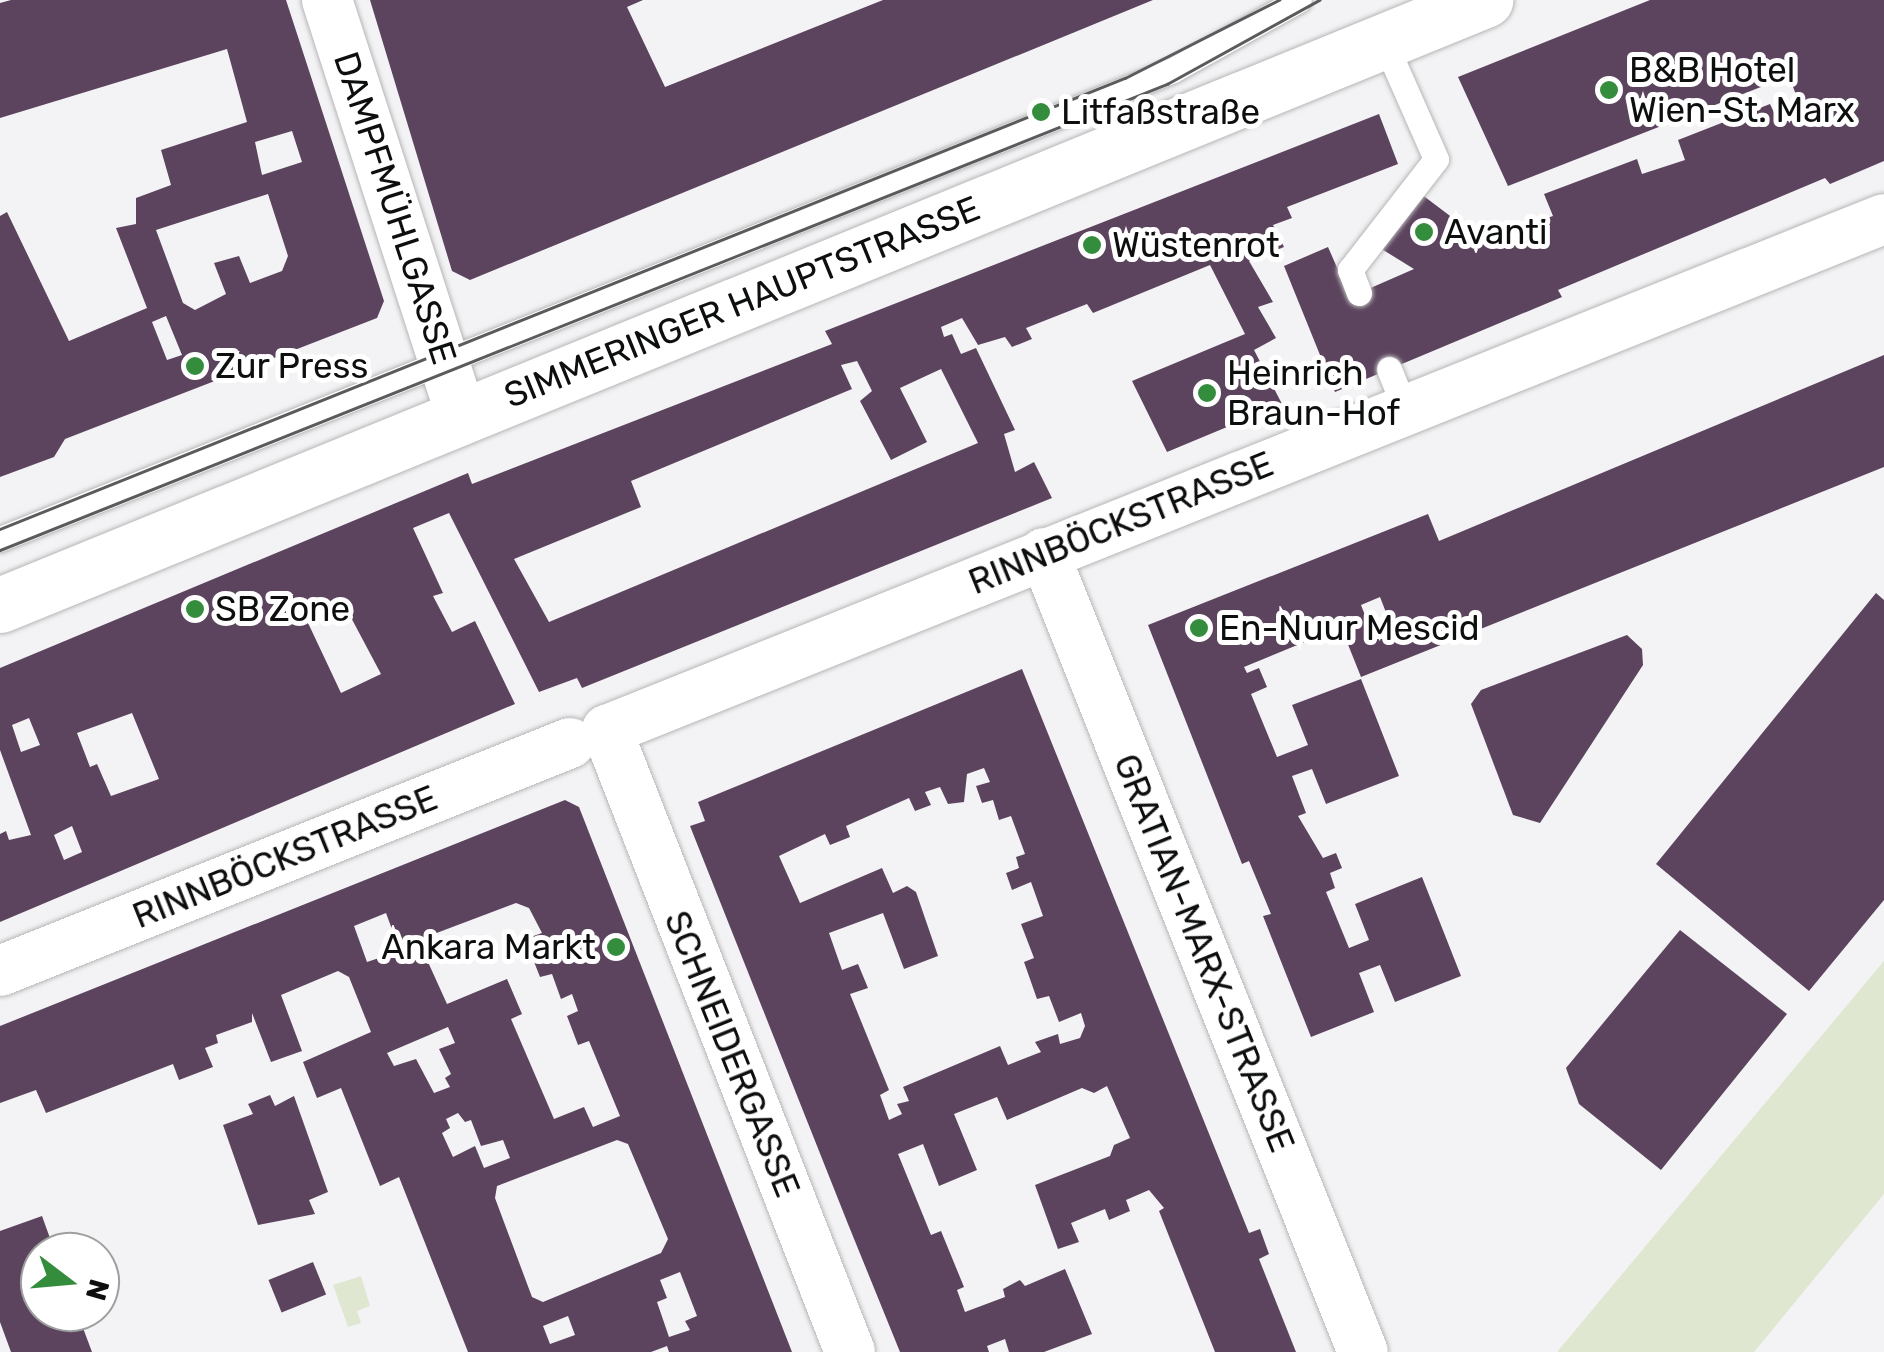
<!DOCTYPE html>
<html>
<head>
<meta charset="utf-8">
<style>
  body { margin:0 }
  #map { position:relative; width:1884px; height:1352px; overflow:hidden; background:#f3f3f5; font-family:Rubik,sans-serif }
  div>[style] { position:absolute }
  .green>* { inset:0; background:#dfe7d1 }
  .building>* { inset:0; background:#5c445e; transform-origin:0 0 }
  .roads { filter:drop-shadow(0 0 2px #b6b6b7) drop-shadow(0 0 2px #b6b6b7) }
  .service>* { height:25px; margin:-12.5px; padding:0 12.5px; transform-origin:12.5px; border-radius:12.5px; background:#fff }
  .minor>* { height:50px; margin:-25px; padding:0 25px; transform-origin:25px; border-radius:25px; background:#fff }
  .primary>* { height:55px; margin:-27.5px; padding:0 27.5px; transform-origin:27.5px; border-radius:27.5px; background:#fff }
  .tram>* { height:2.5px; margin:-1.25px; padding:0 1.25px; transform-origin:1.25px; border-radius:1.25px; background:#5a5b5c }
  .dots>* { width:28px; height:28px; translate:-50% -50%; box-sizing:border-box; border:5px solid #fff; border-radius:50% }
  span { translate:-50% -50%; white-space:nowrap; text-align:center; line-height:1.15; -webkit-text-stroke:10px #fff; paint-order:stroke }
  .poi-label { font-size:35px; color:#0d0e0e }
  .left { translate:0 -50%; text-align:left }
  .right { translate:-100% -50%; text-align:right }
  .street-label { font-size:35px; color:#0d0e0e }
  .north { position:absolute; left:20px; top:1232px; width:100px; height:100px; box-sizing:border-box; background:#fff; border:2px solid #9e9f9f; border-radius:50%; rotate:106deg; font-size:28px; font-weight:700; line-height:40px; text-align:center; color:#0d0e0e }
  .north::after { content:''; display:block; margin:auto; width:35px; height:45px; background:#348d3d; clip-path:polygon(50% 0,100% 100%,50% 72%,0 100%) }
</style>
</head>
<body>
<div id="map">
  <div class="green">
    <div style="clip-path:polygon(1884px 961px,1884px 1194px,1754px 1352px,1557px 1352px)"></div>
    <div style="clip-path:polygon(361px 1276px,370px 1306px,357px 1311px,361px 1323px,348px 1327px,333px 1285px)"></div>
  </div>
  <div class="building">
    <div style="clip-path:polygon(evenodd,11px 0,286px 0,384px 301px,377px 318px,65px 439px,54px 457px,0 477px,0 216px,7px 212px,69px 341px,147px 308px,116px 228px,136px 224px,136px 198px,171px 185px,161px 150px,247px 122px,227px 49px,0 118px,0 3px,11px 0,292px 131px,302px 162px,262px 175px,255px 142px,292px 131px,11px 0,268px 194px,288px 256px,282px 271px,250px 283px,239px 256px,214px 263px,226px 294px,195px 310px,183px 303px,156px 230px,268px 194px,11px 0,166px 316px,182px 355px,167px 360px,152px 322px,166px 316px)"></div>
    <div style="clip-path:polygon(370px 0,643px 0,627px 7px,665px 87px,883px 0,1153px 0,470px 280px,452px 271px)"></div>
    <div style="clip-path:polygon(1650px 0,1884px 0,1884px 161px,1830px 184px,1825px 178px,1558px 290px,1562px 297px,1335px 392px,1284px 266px,1328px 247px,1350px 297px,1414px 269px,1380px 248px,1421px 194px,1482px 240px,1553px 216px,1544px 194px,1637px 159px,1642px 174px,1685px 160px,1678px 140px,1770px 104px,1777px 119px,1799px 103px,1789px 76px,1508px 186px,1458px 77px)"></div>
    <div style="clip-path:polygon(evenodd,1379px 114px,1398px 164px,1287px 207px,1292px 218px,1273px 225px,1284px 247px,1249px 261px,1273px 302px,1258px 307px,1276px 338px,1254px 350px,1282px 404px,1167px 452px,1132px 381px,1245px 334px,1210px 265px,1093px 313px,1087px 304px,1026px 328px,1032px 339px,1012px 347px,1005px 337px,978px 345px,962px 318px,941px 327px,944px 337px,952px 334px,961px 354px,976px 348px,1015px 430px,1004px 434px,1015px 472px,1034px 462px,1052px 498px,582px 688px,577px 678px,539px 692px,449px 513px,413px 528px,443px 593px,433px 596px,452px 632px,475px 621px,515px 704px,0 922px,0 834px,6px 831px,9px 840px,31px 835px,0 750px,0 668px,468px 473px,472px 484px,832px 344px,825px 331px,1379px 114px,857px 361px,872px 391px,860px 401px,891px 460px,927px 442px,900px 388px,941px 369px,978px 443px,549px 622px,514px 559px,641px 507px,631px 481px,852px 389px,841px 365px,857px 361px,1379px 114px,347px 610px,381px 674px,341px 693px,309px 625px,347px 610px,1379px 114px,132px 713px,159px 779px,111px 796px,97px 764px,90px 767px,77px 733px,132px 713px,1379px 114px,29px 718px,40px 745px,21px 752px,12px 725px,29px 718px,1379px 114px,72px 826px,82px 852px,64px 860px,54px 835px,72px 826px)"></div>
    <div style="clip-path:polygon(evenodd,1884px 355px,1884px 467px,1361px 677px,1341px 627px,1244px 667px,1247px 673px,1259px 668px,1267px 687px,1251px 694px,1277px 757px,1308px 745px,1292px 705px,1361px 679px,1399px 776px,1326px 804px,1312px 769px,1292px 776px,1306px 813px,1298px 816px,1323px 858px,1336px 853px,1342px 868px,1330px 873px,1335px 888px,1326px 892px,1349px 948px,1369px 940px,1355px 904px,1422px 877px,1461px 976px,1395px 1002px,1380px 965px,1359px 973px,1374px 1012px,1311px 1037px,1263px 916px,1271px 914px,1249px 861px,1242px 864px,1148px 625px,1428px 514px,1439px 541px,1884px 355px,1380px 597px,1392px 628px,1373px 636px,1361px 605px,1380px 597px)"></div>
    <div style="clip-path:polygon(1876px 593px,1884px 600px,1884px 900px,1809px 991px,1656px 864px)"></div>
    <div style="clip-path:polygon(1627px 635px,1642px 649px,1643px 665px,1540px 823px,1513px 815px,1471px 704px,1481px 690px)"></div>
    <div style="clip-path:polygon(evenodd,1022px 669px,1249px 1233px,1260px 1229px,1269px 1254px,1259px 1259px,1296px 1352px,1215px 1352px,1159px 1211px,1164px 1208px,1149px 1190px,1126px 1200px,1130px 1211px,1109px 1220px,1105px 1209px,1071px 1223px,1079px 1242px,1058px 1249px,1035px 1185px,1110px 1156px,1114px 1145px,1130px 1138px,1107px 1086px,1094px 1093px,1082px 1088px,1007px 1120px,997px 1097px,954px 1114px,977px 1170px,939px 1186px,923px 1144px,898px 1154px,931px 1235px,941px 1231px,964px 1287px,957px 1290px,965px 1312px,1005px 1297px,1003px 1289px,1020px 1280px,1025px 1286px,1065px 1269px,1092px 1334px,1044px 1352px,1009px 1352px,1005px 1339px,987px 1346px,989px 1352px,900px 1352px,848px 1224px,690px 826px,705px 821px,698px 802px,1022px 669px,984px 768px,990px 782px,976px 786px,982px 803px,993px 800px,999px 820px,1011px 816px,1025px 854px,1016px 857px,1019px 868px,1006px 873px,1012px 890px,1031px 882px,1043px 916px,1021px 924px,1034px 958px,1024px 962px,1037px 999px,1049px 996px,1059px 1022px,1081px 1013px,1085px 1026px,1080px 1038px,1060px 1044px,1058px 1034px,1035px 1042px,1041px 1052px,1008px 1065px,1000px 1046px,903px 1087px,909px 1101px,897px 1104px,902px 1114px,889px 1120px,880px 1095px,889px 1090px,850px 994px,868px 988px,858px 964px,842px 970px,829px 933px,883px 913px,904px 969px,938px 956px,916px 892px,907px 886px,893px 893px,882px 868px,800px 903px,779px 856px,825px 834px,830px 845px,850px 837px,846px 826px,909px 798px,915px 811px,931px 805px,925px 792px,940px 787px,948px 804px,964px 802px,967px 774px,984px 768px)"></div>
    <div style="clip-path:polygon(evenodd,565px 800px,579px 807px,792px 1352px,669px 1352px,667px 1346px,651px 1352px,468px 1352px,399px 1177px,380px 1186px,341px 1088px,317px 1098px,303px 1062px,371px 1032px,349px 977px,338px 971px,281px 995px,302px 1051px,271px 1062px,252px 1013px,252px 1022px,216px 1035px,218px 1043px,205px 1048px,213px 1067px,179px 1080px,173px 1064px,46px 1113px,36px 1090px,0 1103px,0 1026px,565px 800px,516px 903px,529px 908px,542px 933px,525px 939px,540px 977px,552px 974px,561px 999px,572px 994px,578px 1011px,567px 1016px,578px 1045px,589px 1041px,620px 1116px,593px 1127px,584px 1107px,554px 1119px,511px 1019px,522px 1014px,507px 979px,447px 1004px,423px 951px,426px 937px,516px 903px,565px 800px,386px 913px,400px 951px,367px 962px,354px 926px,386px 913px,565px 800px,448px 1027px,455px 1043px,439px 1049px,451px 1074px,445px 1078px,450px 1087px,434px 1093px,416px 1059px,394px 1066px,387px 1053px,448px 1027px,565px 800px,458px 1113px,465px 1122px,471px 1120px,481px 1146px,503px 1140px,510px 1158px,484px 1168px,475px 1146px,453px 1157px,442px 1133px,450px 1128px,446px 1119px,458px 1113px,565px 800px,617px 1140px,628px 1144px,668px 1239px,661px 1253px,543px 1302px,532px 1297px,495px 1198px,497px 1186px,617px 1140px,565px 800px,680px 1272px,697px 1316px,685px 1321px,690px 1330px,669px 1337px,657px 1302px,667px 1298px,660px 1280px,680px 1272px,565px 800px,568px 1316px,575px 1335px,550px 1344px,543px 1326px,568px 1316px)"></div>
    <div style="clip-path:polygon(1680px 930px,1787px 1014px,1661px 1170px,1579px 1104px,1566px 1068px)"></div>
    <div style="clip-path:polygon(270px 1095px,275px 1106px,294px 1096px,328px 1192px,309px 1200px,315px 1214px,258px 1225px,223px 1125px,253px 1114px,248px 1104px)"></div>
    <div style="clip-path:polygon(42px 1216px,55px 1252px,40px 1252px,40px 1312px,77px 1312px,92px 1352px,11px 1352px,0 1322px,0 1231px)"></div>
    <div style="left:313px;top:1262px;width:35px;height:48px;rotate:68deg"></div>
  </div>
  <div class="roads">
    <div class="service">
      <div style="left:1359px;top:293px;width:25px;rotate:-111deg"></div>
      <div style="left:1350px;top:270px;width:140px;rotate:-52.2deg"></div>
      <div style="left:1436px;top:159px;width:129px;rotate:-113.8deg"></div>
      <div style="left:1389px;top:369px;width:43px;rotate:68.2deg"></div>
      <div style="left:0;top:539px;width:1263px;rotate:-21.79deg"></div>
      <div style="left:1173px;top:70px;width:144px;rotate:-29.1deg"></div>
    </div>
    <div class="minor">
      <div style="left:327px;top:0;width:437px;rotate:72.1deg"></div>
      <div style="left:1044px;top:553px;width:860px;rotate:68.24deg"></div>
      <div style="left:0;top:971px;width:614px;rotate:-21.8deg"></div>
      <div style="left:850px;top:1352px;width:668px;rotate:-111.34deg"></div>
      <div style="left:607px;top:730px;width:1375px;rotate:-21.81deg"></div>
    </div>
    <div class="primary">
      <div style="left:0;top:605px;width:1604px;rotate:-22.17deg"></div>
    </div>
  </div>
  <div class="tram">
    <div style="left:0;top:529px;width:1212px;rotate:-21.85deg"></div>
    <div style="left:1125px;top:78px;width:173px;rotate:-26.9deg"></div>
    <div style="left:0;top:550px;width:1257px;rotate:-21.77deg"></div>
    <div style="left:1167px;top:84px;width:174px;rotate:-28.9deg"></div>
  </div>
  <div class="dots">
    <div style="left:1609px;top:90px;background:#348d3d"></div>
    <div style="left:1041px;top:112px;background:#348d3d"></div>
    <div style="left:1424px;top:232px;background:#348d3d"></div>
    <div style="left:1092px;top:245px;background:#348d3d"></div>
    <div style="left:195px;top:366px;background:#348d3d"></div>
    <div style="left:1207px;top:393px;background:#348d3d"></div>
    <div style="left:195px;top:609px;background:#348d3d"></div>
    <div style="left:1199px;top:628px;background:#348d3d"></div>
    <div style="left:616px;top:947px;background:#348d3d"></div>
  </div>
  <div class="poi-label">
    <span class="left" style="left:1629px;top:90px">B&amp;B Hotel<br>Wien-St. Marx</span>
    <span class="left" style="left:1061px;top:112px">Litfaßstraße</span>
    <span class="left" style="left:1444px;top:232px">Avanti</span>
    <span class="left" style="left:1112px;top:245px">Wüstenrot</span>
    <span class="left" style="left:215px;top:366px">Zur Press</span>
    <span class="left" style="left:1227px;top:393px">Heinrich<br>Braun-Hof</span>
    <span class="left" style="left:215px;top:609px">SB Zone</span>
    <span class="left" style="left:1219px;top:628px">En-Nuur Mescid</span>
    <span class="right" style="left:596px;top:947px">Ankara Markt</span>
  </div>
  <div class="street-label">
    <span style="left:395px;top:208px;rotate:72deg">DAMPFMÜHLGASSE</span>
    <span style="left:742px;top:302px;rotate:-22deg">SIMMERINGER HAUPTSTRASSE</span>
    <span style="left:1121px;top:523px;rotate:-22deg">RINNBÖCKSTRASSE</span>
    <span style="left:285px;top:857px;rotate:-22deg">RINNBÖCKSTRASSE</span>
    <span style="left:1204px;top:953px;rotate:68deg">GRATIAN-MARX-STRASSE</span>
    <span style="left:732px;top:1054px;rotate:68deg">SCHNEIDERGASSE</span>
  </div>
  <div class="north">N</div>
</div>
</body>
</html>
